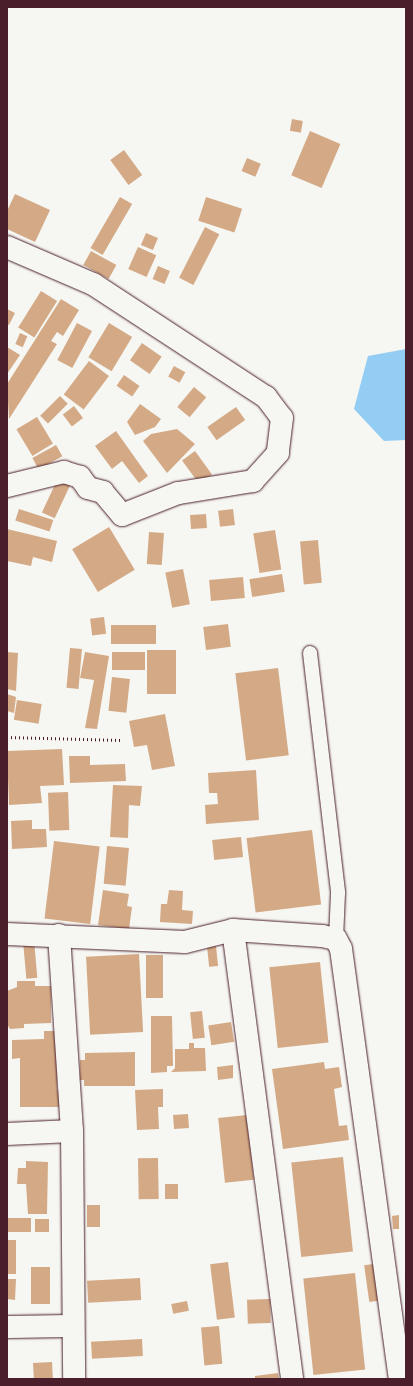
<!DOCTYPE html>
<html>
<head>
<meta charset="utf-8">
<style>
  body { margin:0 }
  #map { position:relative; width:413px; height:1386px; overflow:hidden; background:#f6f6f2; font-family:"Playpen Sans",sans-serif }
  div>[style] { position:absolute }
  .water>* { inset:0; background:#94cdf3 }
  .building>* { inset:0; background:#d4aa86; transform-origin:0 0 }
  .path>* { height:2.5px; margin-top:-1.25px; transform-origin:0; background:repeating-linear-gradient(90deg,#4a1f2b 0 1px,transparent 0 4px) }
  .roads { filter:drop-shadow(0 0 1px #4a1f2b) drop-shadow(0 0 1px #4a1f2b) }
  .service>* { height:14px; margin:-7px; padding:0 7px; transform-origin:7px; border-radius:7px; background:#f6f6f2 }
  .minor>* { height:22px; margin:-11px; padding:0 11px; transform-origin:11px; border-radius:11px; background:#f6f6f2 }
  span { translate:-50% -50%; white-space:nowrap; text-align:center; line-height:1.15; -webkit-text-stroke:3px #f6f6f2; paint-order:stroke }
  .frame { position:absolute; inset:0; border:8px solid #4a1f2b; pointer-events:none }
</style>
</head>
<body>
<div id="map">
  <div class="water">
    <div style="clip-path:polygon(406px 349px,406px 440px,384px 441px,354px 409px,368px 356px)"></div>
  </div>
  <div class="building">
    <div style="left:292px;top:119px;width:11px;height:12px;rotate:10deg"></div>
    <div style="left:310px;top:131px;width:33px;height:48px;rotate:23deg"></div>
    <div style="left:124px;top:150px;width:31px;height:17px;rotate:54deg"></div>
    <div style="left:247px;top:158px;width:15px;height:14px;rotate:23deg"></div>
    <div style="clip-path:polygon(15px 194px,50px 210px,35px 242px,7px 229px,7px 211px)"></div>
    <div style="left:120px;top:197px;width:14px;height:59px;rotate:30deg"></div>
    <div style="left:206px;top:197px;width:38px;height:25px;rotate:18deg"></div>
    <div style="left:205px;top:227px;width:16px;height:57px;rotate:27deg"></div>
    <div style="left:146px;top:233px;width:13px;height:13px;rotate:23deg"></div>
    <div style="left:138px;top:247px;width:20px;height:24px;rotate:24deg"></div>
    <div style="left:91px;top:251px;width:29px;height:16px;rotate:29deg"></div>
    <div style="left:158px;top:266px;width:13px;height:14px;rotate:23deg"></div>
    <div style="left:41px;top:291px;width:19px;height:43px;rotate:32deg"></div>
    <div style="clip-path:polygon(61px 299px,79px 310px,63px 336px,57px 332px,51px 341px,57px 344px,9px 419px,7px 384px)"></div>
    <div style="clip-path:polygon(7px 309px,15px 313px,9px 325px,7px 324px)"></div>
    <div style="left:77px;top:323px;width:17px;height:42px;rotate:28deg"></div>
    <div style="left:109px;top:323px;width:27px;height:40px;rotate:31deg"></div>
    <div style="left:20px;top:333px;width:8px;height:12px;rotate:23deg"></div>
    <div style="left:142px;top:343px;width:24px;height:21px;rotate:35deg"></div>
    <div style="clip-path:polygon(7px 347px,20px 355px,7px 374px)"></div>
    <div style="left:89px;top:361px;width:25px;height:42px;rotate:37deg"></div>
    <div style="left:174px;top:366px;width:13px;height:12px;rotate:29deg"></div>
    <div style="left:124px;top:375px;width:19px;height:13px;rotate:35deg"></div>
    <div style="left:194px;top:387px;width:16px;height:26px;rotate:40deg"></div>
    <div style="left:60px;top:396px;width:11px;height:28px;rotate:45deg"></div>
    <div style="clip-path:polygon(140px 404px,161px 419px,155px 427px,135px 435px,127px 422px)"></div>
    <div style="left:74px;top:406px;width:15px;height:14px;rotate:53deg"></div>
    <div style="left:236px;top:407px;width:16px;height:35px;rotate:55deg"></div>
    <div style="left:37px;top:417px;width:31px;height:24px;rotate:59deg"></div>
    <div style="clip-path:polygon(177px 429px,195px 444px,167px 473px,143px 441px,151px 434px)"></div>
    <div style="clip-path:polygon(116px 431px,148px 476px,139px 483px,122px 461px,112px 469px,95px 446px)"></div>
    <div style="left:56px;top:445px;width:13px;height:27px;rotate:61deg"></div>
    <div style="left:195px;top:451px;width:29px;height:16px;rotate:54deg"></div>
    <div style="left:58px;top:478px;width:14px;height:38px;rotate:25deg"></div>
    <div style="left:19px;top:509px;width:36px;height:12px;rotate:18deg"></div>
    <div style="left:233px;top:509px;width:16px;height:15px;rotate:83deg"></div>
    <div style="left:206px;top:514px;width:14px;height:16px;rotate:86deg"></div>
    <div style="left:109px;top:527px;width:50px;height:43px;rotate:59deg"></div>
    <div style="clip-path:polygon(7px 529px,57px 541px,52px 562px,33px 557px,31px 566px,7px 561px)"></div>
    <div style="left:275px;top:530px;width:40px;height:22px;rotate:81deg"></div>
    <div style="left:149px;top:532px;width:15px;height:32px;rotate:4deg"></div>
    <div style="left:318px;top:540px;width:43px;height:18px;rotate:85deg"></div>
    <div style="left:183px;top:569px;width:36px;height:18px;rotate:79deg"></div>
    <div style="left:282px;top:574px;width:18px;height:33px;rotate:81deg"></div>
    <div style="left:243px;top:577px;width:21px;height:34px;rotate:85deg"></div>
    <div style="left:104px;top:617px;width:17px;height:14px;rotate:83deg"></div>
    <div style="left:228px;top:624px;width:23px;height:25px;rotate:83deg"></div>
    <div style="left:111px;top:625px;width:45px;height:19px"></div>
    <div style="left:70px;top:648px;width:12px;height:40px;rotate:5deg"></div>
    <div style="left:147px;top:650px;width:29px;height:44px"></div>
    <div style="clip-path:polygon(7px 652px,18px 653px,16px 691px,7px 689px)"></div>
    <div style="clip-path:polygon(85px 652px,109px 656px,97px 729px,85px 728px,94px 680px,80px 678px)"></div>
    <div style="left:112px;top:652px;width:33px;height:18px"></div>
    <div style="left:278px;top:668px;width:88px;height:43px;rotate:83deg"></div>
    <div style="left:112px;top:677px;width:18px;height:34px;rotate:6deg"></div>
    <div style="clip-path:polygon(7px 694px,16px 697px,14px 713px,7px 711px)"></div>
    <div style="left:17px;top:700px;width:25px;height:20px;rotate:9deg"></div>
    <div style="clip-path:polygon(165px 714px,175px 766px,152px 770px,147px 745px,134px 747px,129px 721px)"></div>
    <div style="clip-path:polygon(62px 749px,64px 785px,40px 786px,42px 803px,9px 805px,7px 751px)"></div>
    <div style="clip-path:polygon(69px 756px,90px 756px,90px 765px,125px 764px,126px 781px,70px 783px)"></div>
    <div style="clip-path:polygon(256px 770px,259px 820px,206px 824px,205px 805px,218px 804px,217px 793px,209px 793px,208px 773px)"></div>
    <div style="clip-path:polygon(113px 785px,142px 786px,140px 806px,129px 805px,128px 838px,110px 837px)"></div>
    <div style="left:68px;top:792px;width:38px;height:20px;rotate:88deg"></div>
    <div style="clip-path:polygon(32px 820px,32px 829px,46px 829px,47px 847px,12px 849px,11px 821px)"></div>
    <div style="left:312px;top:830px;width:75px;height:66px;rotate:83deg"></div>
    <div style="left:241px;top:837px;width:20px;height:29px;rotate:84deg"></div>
    <div style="left:54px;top:841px;width:46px;height:78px;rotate:7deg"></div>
    <div style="left:107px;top:846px;width:22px;height:38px;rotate:5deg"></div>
    <div style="clip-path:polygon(103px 890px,129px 894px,127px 906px,132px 907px,129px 929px,98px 925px)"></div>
    <div style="clip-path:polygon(169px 890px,183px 891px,182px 910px,193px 911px,192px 924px,160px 922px,161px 904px,167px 904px)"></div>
    <div style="left:34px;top:940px;width:38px;height:11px;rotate:85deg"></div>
    <div style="left:216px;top:946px;width:20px;height:9px;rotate:84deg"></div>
    <div style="left:139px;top:954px;width:78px;height:53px;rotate:87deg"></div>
    <div style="left:146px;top:955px;width:17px;height:43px"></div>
    <div style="left:320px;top:962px;width:81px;height:51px;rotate:84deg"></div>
    <div style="clip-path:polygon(17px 981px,35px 981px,35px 986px,51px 986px,51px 1023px,24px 1024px,24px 1028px,10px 1029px,7px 1024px,7px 991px,17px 987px)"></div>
    <div style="left:202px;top:1011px;width:27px;height:12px;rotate:84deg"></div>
    <div style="clip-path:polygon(151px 1016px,172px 1016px,173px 1066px,167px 1066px,167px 1072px,151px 1073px)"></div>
    <div style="left:231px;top:1022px;width:20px;height:23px;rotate:81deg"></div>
    <div style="clip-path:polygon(44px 1031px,56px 1031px,61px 1078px,57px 1078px,57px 1090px,62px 1090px,62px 1107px,20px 1107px,20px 1058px,12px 1059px,12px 1040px,44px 1039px)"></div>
    <div style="clip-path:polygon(189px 1043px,194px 1043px,194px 1048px,205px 1048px,206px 1071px,171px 1072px,175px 1068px,175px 1049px,189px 1049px)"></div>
    <div style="clip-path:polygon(135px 1052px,135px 1086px,84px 1086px,84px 1080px,80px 1080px,80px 1060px,85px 1060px,85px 1053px)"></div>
    <div style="clip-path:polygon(324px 1062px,325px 1069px,339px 1067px,342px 1087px,334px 1089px,339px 1126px,347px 1125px,349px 1140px,283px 1149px,272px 1069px)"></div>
    <div style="clip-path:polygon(233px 1065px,233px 1078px,218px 1080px,217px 1067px)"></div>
    <div style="clip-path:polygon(163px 1089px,163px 1107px,158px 1107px,159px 1129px,137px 1130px,135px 1090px)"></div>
    <div style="left:188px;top:1114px;width:14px;height:15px;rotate:86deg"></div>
    <div style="left:247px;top:1115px;width:65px;height:29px;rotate:84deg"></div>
    <div style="left:343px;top:1157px;width:95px;height:52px;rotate:84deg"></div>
    <div style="left:158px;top:1158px;width:41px;height:20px;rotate:89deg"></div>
    <div style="clip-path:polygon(26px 1161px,48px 1162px,47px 1214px,28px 1214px,26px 1184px,17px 1184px,18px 1168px,26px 1168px)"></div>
    <div style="left:165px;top:1184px;width:13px;height:15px"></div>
    <div style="left:87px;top:1205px;width:13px;height:22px"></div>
    <div style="clip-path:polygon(399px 1215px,399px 1229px,393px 1229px,392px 1216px)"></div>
    <div style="left:7px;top:1218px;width:24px;height:14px"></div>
    <div style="left:35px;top:1219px;width:14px;height:13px"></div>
    <div style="left:7px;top:1240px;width:9px;height:34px"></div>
    <div style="left:228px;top:1262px;width:56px;height:18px;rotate:83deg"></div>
    <div style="left:381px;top:1263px;width:37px;height:17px;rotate:82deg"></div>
    <div style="left:50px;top:1267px;width:37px;height:19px;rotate:90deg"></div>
    <div style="left:355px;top:1273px;width:97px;height:52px;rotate:84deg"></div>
    <div style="left:140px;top:1278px;width:22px;height:53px;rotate:87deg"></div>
    <div style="clip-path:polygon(7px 1279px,16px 1279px,15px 1300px,7px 1299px)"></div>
    <div style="left:270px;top:1299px;width:24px;height:23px;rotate:88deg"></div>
    <div style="left:187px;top:1301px;width:10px;height:16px;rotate:79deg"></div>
    <div style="left:219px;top:1326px;width:38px;height:18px;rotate:85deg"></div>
    <div style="left:142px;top:1339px;width:17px;height:51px;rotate:87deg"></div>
    <div style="left:52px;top:1362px;width:17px;height:19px;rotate:87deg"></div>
    <div style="clip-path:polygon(278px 1373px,279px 1379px,255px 1379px,255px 1376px)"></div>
  </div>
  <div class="path">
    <div style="left:7px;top:737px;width:115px;rotate:1.5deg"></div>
  </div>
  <div class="roads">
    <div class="service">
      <div style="left:310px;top:653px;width:242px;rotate:83.3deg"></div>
      <div style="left:338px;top:893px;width:46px;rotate:92.5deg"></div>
    </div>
    <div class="minor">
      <div style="left:7px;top:247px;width:94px;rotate:23.3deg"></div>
      <div style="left:93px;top:284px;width:207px;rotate:33.2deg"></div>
      <div style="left:266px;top:397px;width:26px;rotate:53deg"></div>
      <div style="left:282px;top:418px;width:35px;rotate:97deg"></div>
      <div style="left:278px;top:453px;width:38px;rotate:132deg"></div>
      <div style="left:253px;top:481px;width:76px;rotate:170.9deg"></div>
      <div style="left:178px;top:493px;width:60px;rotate:158.6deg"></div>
      <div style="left:122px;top:515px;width:30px;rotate:-130deg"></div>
      <div style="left:103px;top:492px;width:16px;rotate:-165deg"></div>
      <div style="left:88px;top:488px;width:14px;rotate:-126deg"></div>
      <div style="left:80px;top:477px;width:17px;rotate:-163deg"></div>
      <div style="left:64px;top:472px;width:59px;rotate:166.2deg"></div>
      <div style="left:233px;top:930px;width:89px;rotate:3.9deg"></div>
      <div style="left:322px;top:936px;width:14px;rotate:12deg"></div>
      <div style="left:336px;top:939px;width:11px;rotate:63deg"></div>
      <div style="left:341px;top:949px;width:434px;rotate:82.2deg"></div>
      <div style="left:7px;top:934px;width:178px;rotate:2.6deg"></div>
      <div style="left:185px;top:942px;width:49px;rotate:-14deg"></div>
      <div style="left:233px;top:930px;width:453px;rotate:82.5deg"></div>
      <div style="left:59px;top:935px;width:196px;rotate:86.2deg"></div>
      <div style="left:72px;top:1131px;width:248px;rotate:89.5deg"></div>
      <div style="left:7px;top:1134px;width:65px;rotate:-2.6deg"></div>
      <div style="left:7px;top:1327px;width:64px;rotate:-0.9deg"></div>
    </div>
  </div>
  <div class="frame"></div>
</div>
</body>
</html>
